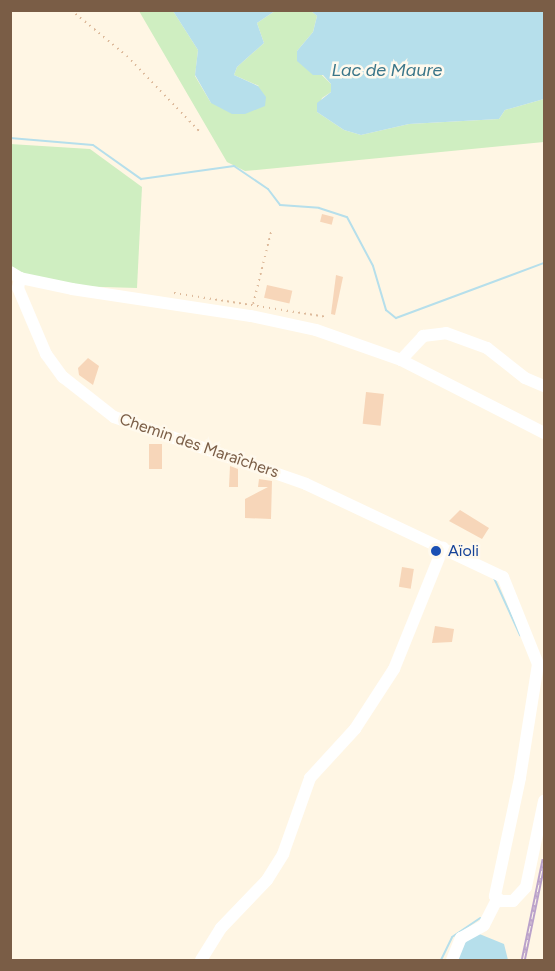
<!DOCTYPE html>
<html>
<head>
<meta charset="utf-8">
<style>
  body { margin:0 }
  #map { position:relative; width:555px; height:971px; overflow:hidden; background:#fff6e4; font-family:Figtree,sans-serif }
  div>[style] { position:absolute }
  .green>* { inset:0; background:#cfeec1 }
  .water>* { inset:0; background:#b6dfeb }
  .stream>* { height:2px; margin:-1px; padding:0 1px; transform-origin:1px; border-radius:1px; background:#b6dfeb }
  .building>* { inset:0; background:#f7d6b9; transform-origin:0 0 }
  .path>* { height:1.5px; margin-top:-0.75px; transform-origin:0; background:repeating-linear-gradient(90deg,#ddba9b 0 1.5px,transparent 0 6px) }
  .minor>* { height:12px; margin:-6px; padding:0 6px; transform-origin:6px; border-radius:6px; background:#fff }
  .rail>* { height:4.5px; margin-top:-2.25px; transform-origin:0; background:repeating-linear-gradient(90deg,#fff9ed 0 7px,#baa1ca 0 14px); box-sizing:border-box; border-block:2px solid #baa1ca }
  .dots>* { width:16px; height:16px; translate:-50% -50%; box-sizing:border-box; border:3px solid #fff9ed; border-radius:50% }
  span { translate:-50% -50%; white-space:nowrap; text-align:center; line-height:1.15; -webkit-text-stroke:5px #fff9ed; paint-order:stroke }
  .street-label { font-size:16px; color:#7a5d46 }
  .transit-label { font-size:16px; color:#164399 }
  .left { translate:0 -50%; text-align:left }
  .water-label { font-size:18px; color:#3b7689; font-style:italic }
  .frame { position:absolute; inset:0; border:12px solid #7a5d46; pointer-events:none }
</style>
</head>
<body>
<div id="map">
  <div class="green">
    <div style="clip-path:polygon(139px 11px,173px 11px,198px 50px,195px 76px,211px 103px,259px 86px,234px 75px,237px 67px,264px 43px,257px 23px,275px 11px,311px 11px,317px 16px,313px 32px,297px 51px,331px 84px,331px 92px,322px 98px,317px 112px,344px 130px,361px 135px,409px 124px,499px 119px,505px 110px,544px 99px,544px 142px,245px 171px,227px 162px)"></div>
    <div style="clip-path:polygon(10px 144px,90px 149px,142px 187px,137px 288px,70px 286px,22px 275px,11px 268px)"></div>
  </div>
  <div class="water">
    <div style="clip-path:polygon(173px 11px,275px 11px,257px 23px,264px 43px,237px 67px,234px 75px,258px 86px,266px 97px,265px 106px,245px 114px,232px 114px,211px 103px,195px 75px,198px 50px)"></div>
    <div style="clip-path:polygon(311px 11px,544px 11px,544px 99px,505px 110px,499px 119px,409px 124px,361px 135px,344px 130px,317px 112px,317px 103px,331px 92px,331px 84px,323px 75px,313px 75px,297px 61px,297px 51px,313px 32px,317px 16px)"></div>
    <div style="clip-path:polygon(477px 933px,504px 944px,508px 960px,455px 960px,459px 947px)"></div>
  </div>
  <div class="stream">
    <div style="left:10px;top:138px;width:83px;rotate:4.8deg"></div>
    <div style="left:93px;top:145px;width:59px;rotate:35.3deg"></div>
    <div style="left:141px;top:179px;width:94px;rotate:-8deg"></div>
    <div style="left:234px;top:166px;width:41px;rotate:34.1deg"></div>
    <div style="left:268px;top:189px;width:20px;rotate:53deg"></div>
    <div style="left:280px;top:205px;width:39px;rotate:4deg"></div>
    <div style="left:319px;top:208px;width:29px;rotate:18deg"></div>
    <div style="left:347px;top:217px;width:55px;rotate:62deg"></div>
    <div style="left:373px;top:266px;width:46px;rotate:73.5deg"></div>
    <div style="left:386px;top:310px;width:13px;rotate:39deg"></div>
    <div style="left:396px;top:318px;width:158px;rotate:-20.4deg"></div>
    <div style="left:494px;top:578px;width:63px;rotate:65.5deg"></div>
    <div style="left:441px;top:960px;width:25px;rotate:-64deg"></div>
    <div style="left:452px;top:937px;width:34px;rotate:-34deg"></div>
  </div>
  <div class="building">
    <div style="left:322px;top:214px;width:12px;height:8px;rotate:14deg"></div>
    <div style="clip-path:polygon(336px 275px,343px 277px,335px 315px,331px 314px)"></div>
    <div style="left:267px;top:285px;width:26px;height:13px;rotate:13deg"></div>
    <div style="clip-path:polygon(88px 358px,99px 366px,93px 385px,79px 375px,78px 368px)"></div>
    <div style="left:366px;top:392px;width:18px;height:32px;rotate:6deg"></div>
    <div style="left:149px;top:444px;width:13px;height:25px"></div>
    <div style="clip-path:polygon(230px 466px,238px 469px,238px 487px,229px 487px)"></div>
    <div style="clip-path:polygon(259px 479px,272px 481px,271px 519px,245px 518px,245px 499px,268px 487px,258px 487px)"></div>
    <div style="clip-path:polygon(460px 510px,489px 528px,482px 539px,449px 521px)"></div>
    <div style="left:402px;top:567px;width:12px;height:20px;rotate:9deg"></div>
    <div style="clip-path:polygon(435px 626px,454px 629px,452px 642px,432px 643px)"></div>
  </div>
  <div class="path">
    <div style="left:71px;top:10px;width:72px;rotate:39.4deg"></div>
    <div style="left:127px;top:56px;width:107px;rotate:46.1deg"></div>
    <div style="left:10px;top:13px;width:9px;rotate:-21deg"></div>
    <div style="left:174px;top:293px;width:155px;rotate:8.9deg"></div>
    <div style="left:253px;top:304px;width:75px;rotate:-76.1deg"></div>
  </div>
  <div class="minor">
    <div style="left:10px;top:272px;width:12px;rotate:31deg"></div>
    <div style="left:20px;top:278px;width:53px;rotate:11.9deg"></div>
    <div style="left:72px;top:289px;width:181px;rotate:8.6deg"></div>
    <div style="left:251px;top:316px;width:66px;rotate:12.2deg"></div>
    <div style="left:316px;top:330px;width:90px;rotate:19.4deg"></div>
    <div style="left:401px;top:360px;width:161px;rotate:27deg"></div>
    <div style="left:20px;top:278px;width:10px;rotate:101deg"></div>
    <div style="left:18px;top:288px;width:72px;rotate:67deg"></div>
    <div style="left:46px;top:354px;width:29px;rotate:54deg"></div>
    <div style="left:63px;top:377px;width:65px;rotate:38.1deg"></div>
    <div style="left:114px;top:417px;width:203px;rotate:19.2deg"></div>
    <div style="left:306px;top:484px;width:218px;rotate:25.3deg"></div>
    <div style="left:503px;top:577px;width:94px;rotate:68.1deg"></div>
    <div style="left:538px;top:664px;width:115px;rotate:99deg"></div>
    <div style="left:520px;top:778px;width:121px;rotate:102deg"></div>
    <div style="left:495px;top:896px;width:8px;rotate:40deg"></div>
    <div style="left:501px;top:901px;width:12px"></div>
    <div style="left:513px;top:901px;width:19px;rotate:-47deg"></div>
    <div style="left:526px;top:887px;width:88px;rotate:-78.2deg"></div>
    <div style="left:401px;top:360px;width:33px;rotate:-47deg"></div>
    <div style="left:423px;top:336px;width:23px;rotate:-7deg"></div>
    <div style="left:446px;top:333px;width:44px;rotate:20.1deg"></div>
    <div style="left:487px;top:348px;width:48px;rotate:38.3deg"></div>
    <div style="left:525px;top:378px;width:21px;rotate:23deg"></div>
    <div style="left:201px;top:960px;width:38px;rotate:-58deg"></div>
    <div style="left:221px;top:928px;width:66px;rotate:-46.2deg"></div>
    <div style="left:267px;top:880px;width:31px;rotate:-58deg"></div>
    <div style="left:283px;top:854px;width:81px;rotate:-70.4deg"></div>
    <div style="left:310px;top:778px;width:67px;rotate:-47.4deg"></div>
    <div style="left:355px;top:729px;width:72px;rotate:-57deg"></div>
    <div style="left:394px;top:669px;width:131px;rotate:-68deg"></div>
    <div style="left:452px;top:960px;width:24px;rotate:-68deg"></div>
    <div style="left:461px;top:938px;width:26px;rotate:-29deg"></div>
    <div style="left:484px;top:925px;width:30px;rotate:-63deg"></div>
  </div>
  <div class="rail">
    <div style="left:523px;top:960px;width:103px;rotate:-78.3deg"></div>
  </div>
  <div class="dots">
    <div style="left:436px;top:551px;background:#1a4fb4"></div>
  </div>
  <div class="street-label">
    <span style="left:199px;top:446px;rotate:19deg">Chemin des Maraîchers</span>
  </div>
  <div class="transit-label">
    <span class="left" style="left:448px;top:551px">Aïoli</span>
  </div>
  <div class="water-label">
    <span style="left:387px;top:70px">Lac de Maure</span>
  </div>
  <div class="frame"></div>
</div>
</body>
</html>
